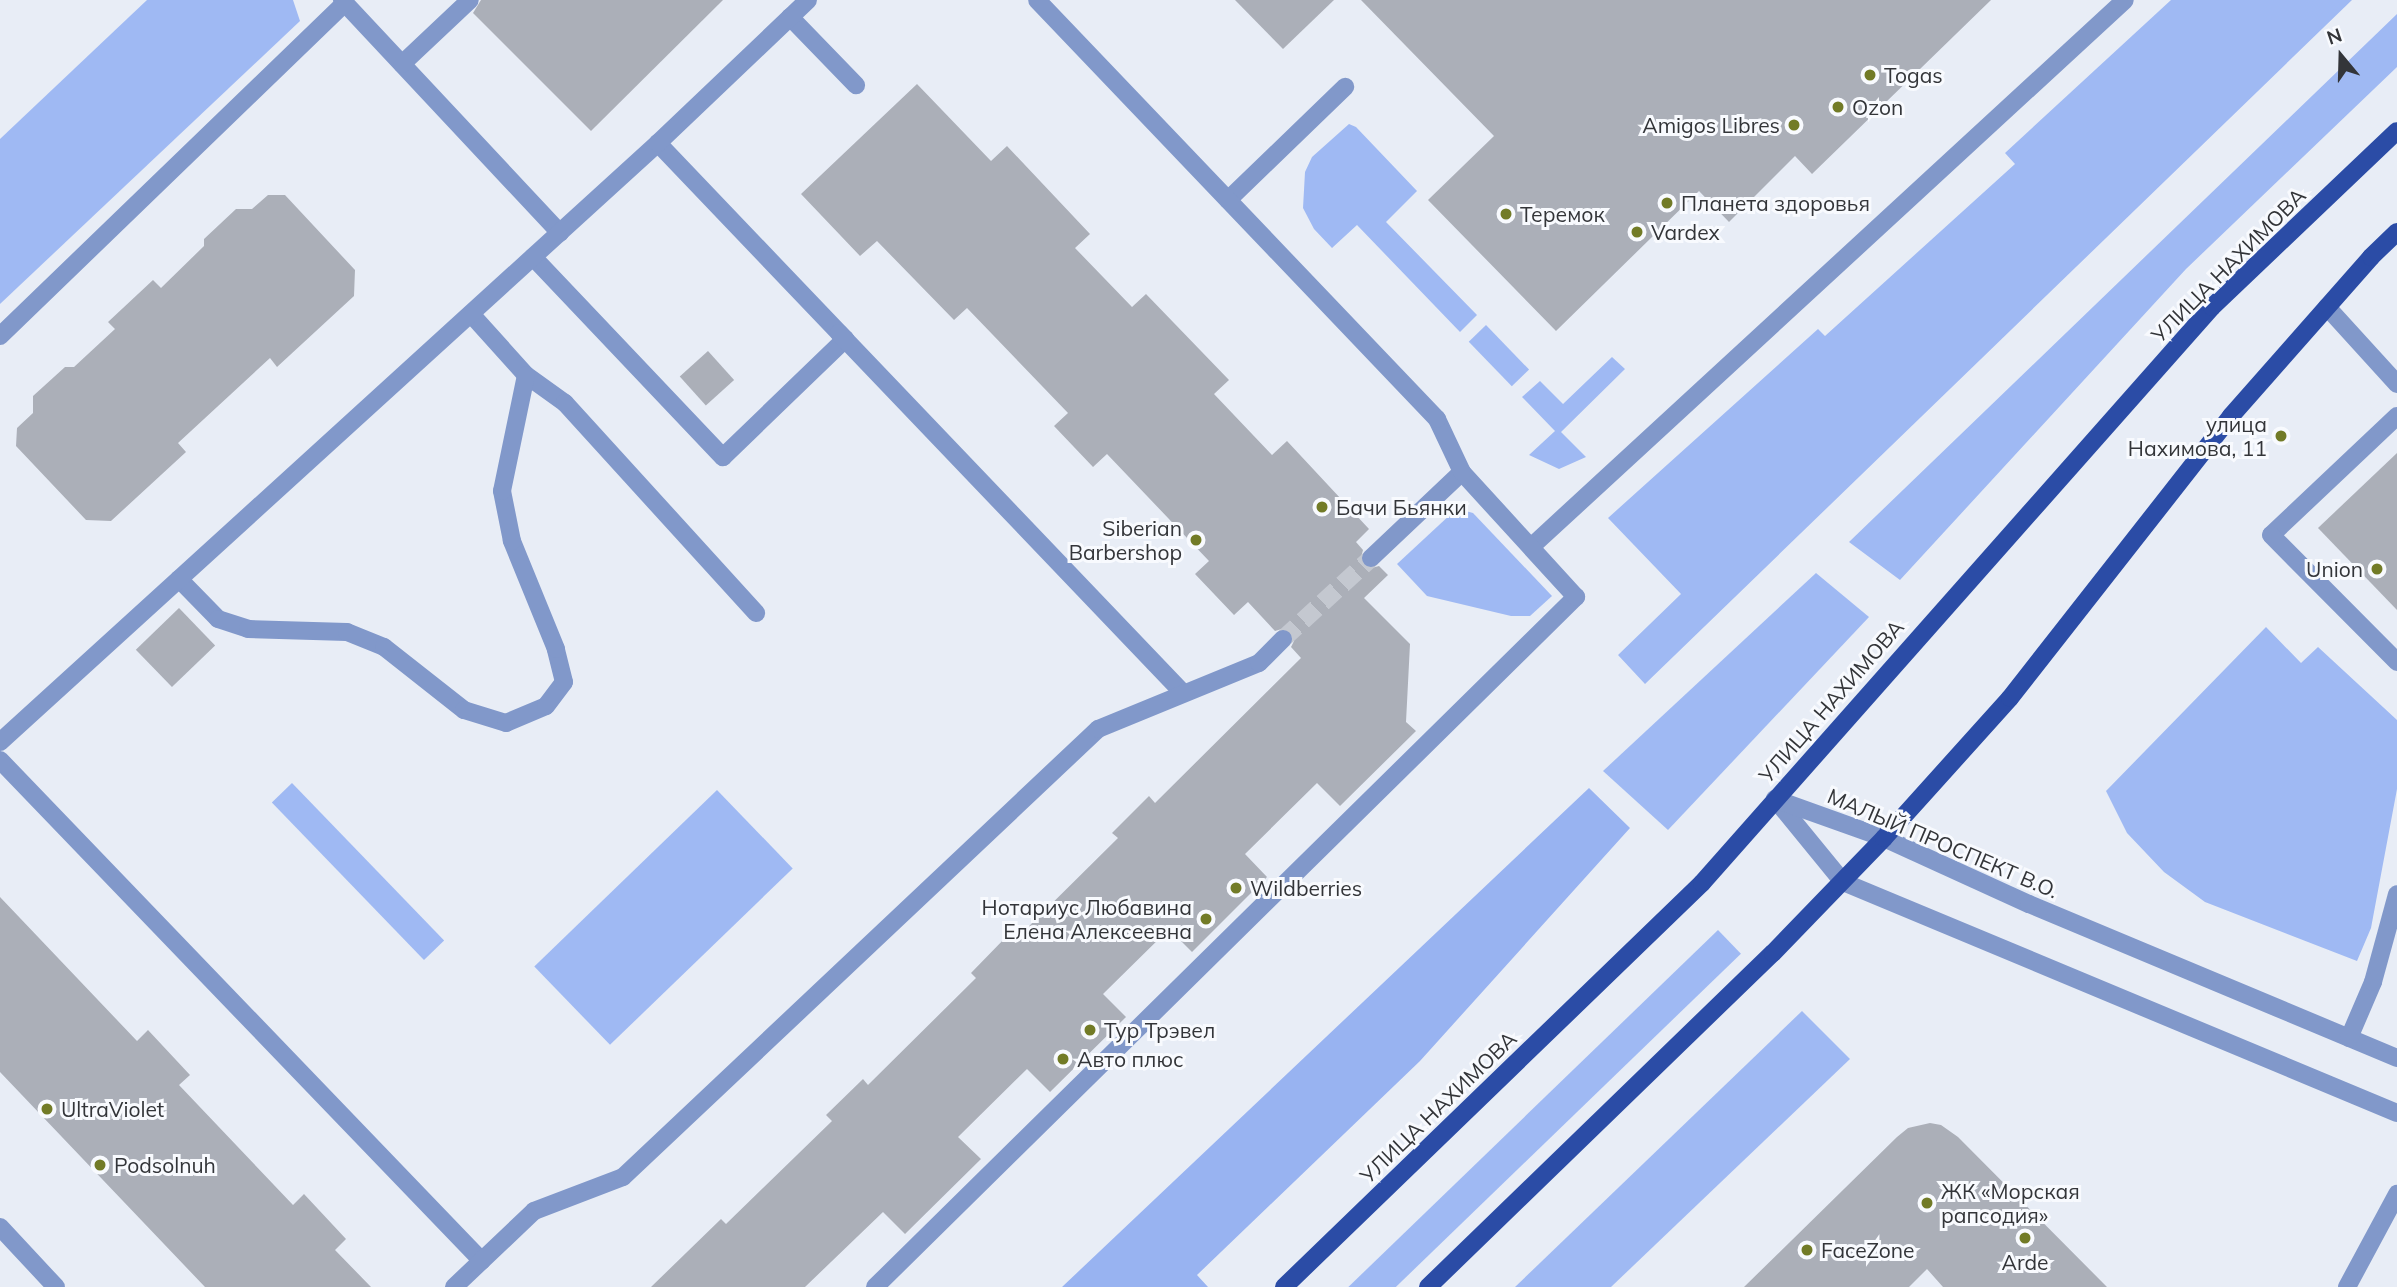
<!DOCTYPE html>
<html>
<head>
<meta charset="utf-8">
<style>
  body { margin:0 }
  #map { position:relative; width:2397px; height:1287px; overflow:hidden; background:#e8edf6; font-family:Mulish,sans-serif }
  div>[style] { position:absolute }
  .green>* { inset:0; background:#9fb9f3; transform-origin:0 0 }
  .forest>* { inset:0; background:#98b3f1 }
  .building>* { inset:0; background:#abafb8; transform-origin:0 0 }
  .minor-tunnel>* { height:18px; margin-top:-9px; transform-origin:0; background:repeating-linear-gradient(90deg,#c4c8d0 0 18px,transparent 0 27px) }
  .minor>* { height:18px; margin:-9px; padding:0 9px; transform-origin:9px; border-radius:9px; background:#8198ca }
  .major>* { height:18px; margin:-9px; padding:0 9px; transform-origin:9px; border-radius:9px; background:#2b4ca6 }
  .dots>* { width:19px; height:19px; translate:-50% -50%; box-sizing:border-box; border:4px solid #f8fafe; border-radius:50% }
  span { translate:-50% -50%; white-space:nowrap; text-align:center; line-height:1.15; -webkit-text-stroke:6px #f8fafe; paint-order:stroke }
  .poi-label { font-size:21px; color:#333539 }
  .left { translate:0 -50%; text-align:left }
  .right { translate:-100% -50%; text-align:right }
  .street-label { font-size:21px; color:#333539 }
  .north { position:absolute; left:2306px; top:21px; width:70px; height:70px; -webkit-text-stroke:5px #f8fafe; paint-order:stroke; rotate:341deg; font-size:19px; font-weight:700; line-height:28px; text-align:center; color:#333539 }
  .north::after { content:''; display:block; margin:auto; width:24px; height:32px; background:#333539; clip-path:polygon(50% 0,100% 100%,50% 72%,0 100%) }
</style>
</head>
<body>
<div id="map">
  <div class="green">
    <div style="clip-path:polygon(147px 0,293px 0,300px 21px,0 304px,0 139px)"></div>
    <div style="clip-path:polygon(2171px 0,2352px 0,1645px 684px,1618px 655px,1681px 594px,1608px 518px,1818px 329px,1825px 336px,2015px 164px,2005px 153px)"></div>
    <div style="clip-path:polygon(2397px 14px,2397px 67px,2186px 269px,1900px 580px,1849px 542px)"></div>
    <div style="clip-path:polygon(1349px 124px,1356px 127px,1417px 191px,1386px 222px,1477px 315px,1460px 332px,1357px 225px,1332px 248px,1314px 229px,1303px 208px,1305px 172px,1312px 157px)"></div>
    <div style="left:1486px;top:325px;width:62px;height:24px;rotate:46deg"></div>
    <div style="clip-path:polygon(1612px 357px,1625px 369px,1561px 432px,1586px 457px,1559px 469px,1529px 455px,1555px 431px,1522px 397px,1540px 381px,1563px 404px)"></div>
    <div style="clip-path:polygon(1462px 510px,1473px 513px,1552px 596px,1530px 616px,1511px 616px,1427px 596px,1397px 564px,1452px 513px)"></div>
    <div style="clip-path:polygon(1816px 573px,1869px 617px,1668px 830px,1603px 771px)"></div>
    <div style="clip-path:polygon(2266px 627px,2301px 663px,2318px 647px,2397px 720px,2397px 789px,2371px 928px,2357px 961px,2205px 902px,2164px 872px,2127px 833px,2106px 791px)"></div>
    <div style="left:292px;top:783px;width:219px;height:28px;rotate:46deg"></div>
    <div style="left:717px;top:790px;width:109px;height:254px;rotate:46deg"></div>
    <div style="left:1718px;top:930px;width:33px;height:515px;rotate:46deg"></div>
    <div style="clip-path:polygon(1802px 1011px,1850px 1059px,1611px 1287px,1515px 1287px)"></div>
  </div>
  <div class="forest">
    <div style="clip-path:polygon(1589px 788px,1630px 828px,1420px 1061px,1197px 1275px,1208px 1287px,1062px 1287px)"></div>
  </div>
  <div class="building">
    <div style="clip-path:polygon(481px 0,723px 0,591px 131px,473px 13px)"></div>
    <div style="clip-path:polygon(1235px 0,1334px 0,1283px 49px)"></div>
    <div style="clip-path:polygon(1361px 0,1991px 0,1812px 174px,1795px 156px,1729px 222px,1699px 191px,1556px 331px,1428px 200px,1494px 136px)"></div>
    <div style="clip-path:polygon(917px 84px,991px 161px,1007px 146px,1090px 234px,1075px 248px,1132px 307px,1146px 294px,1229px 380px,1214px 394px,1272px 455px,1287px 441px,1369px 529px,1356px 542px,1363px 550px,1360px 561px,1368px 569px,1379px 566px,1388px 575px,1364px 598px,1410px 644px,1406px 722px,1416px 731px,1340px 806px,1317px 783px,1245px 854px,1267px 877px,1192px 952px,1169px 929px,1103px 994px,1126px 1017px,1050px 1092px,1027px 1069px,958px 1137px,981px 1159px,905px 1234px,883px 1212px,805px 1287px,651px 1287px,721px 1219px,726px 1224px,832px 1121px,826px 1115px,863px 1079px,868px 1085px,976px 978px,971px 973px,1007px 936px,1013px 942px,1118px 838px,1112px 833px,1149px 796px,1155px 803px,1301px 658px,1291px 647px,1294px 641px,1291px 632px,1285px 628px,1275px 631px,1248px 602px,1234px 615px,1195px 574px,1209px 561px,1107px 454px,1093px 467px,1054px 426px,1068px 413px,967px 308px,954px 320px,877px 241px,860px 256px,801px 194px)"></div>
    <div style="clip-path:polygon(268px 195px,285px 195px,355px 270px,354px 296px,277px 367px,270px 358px,178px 443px,186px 452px,111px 521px,86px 520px,16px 446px,17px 428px,33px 413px,33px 396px,65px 367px,74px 367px,115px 329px,108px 322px,153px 280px,161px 288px,204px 246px,204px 239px,236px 209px,252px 209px)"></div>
    <div style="left:708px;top:351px;width:39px;height:38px;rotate:48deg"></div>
    <div style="clip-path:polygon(2397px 453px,2397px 610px,2318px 528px)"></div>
    <div style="left:179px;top:608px;width:52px;height:60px;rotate:46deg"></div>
    <div style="clip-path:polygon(0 897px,137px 1041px,148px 1030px,190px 1075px,179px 1085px,293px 1205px,304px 1194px,346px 1239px,335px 1250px,371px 1287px,205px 1287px,0 1072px)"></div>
    <div style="clip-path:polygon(1930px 1123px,1941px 1125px,1958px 1137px,2107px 1287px,1943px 1287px,1927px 1269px,1909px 1287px,1744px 1287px,1897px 1137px,1908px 1128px)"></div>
  </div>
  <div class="minor-tunnel">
    <div style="left:1283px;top:639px;width:120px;rotate:-42.6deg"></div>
  </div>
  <div class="minor">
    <div style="left:342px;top:0;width:319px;rotate:46.9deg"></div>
    <div style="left:790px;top:17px;width:95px;rotate:45.9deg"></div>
    <div style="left:402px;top:64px;width:93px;rotate:-43.3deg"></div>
    <div style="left:1228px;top:200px;width:163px;rotate:-44deg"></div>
    <div style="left:533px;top:257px;width:276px;rotate:46.5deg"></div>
    <div style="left:723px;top:457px;width:170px;rotate:-44deg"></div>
    <div style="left:845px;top:339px;width:271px;rotate:-133.7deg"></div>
    <div style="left:2327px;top:307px;width:104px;rotate:47.7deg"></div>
    <div style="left:471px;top:314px;width:82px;rotate:48deg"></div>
    <div style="left:526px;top:375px;width:48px;rotate:35.7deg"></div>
    <div style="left:565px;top:403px;width:284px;rotate:47.7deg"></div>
    <div style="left:839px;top:333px;width:498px;rotate:46.3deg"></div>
    <div style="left:0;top:336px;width:479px;rotate:-44deg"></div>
    <div style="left:2397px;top:416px;width:173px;rotate:136.6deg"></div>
    <div style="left:2271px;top:535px;width:179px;rotate:45.2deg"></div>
    <div style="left:1531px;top:547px;width:807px;rotate:-42.64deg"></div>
    <div style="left:1371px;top:558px;width:125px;rotate:-43.4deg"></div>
    <div style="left:179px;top:579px;width:56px;rotate:45.7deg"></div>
    <div style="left:218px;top:619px;width:32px;rotate:18deg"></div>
    <div style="left:248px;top:629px;width:99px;rotate:1.7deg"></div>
    <div style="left:347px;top:632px;width:40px;rotate:22deg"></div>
    <div style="left:384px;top:647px;width:102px;rotate:38.2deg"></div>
    <div style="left:464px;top:710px;width:44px;rotate:17.2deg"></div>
    <div style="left:506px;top:723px;width:43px;rotate:-23deg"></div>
    <div style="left:546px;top:706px;width:30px;rotate:-53deg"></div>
    <div style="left:564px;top:682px;width:34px;rotate:-104deg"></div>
    <div style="left:556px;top:649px;width:117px;rotate:-112.2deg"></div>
    <div style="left:512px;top:541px;width:51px;rotate:-101.3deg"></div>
    <div style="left:502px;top:491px;width:118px;rotate:-78.3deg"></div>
    <div style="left:0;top:742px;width:890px;rotate:-42.31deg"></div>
    <div style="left:658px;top:143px;width:207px;rotate:-43.6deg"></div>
    <div style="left:0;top:760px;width:695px;rotate:46.11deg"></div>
    <div style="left:1775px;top:799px;width:107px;rotate:50.7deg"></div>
    <div style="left:1843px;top:882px;width:600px;rotate:22.63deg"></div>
    <div style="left:1775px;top:799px;width:116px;rotate:19.7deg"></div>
    <div style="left:1884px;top:838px;width:159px;rotate:24.5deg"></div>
    <div style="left:2029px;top:904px;width:399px;rotate:22.7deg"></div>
    <div style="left:2349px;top:1038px;width:61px;rotate:-66.8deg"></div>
    <div style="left:2373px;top:982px;width:91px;rotate:-74.7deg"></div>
    <div style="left:0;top:1227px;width:82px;rotate:47deg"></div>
    <div style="left:454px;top:1287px;width:110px;rotate:-43.5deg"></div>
    <div style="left:534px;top:1211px;width:95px;rotate:-20.9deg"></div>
    <div style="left:623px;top:1177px;width:653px;rotate:-43.32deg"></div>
    <div style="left:1098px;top:729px;width:174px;rotate:-22.3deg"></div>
    <div style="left:1259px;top:663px;width:34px;rotate:-45deg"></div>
    <div style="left:875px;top:1287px;width:984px;rotate:-44.55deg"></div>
    <div style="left:1576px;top:597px;width:169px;rotate:-132.4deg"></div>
    <div style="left:1462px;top:472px;width:59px;rotate:-115.3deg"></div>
    <div style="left:1437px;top:419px;width:579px;rotate:-133.67deg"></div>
    <div style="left:2347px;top:1287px;width:106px;rotate:-61.7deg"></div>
  </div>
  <div class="major">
    <div style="left:1284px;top:1287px;width:581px;rotate:-44.02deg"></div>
    <div style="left:1702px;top:883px;width:769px;rotate:-48.48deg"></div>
    <div style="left:2212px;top:307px;width:255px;rotate:-43.6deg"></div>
    <div style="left:1428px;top:1287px;width:480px;rotate:-44.1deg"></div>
    <div style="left:1773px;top:953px;width:160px;rotate:-46deg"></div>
    <div style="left:1884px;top:838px;width:188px;rotate:-48deg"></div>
    <div style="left:2010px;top:698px;width:358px;rotate:-51.9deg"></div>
    <div style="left:2231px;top:416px;width:212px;rotate:-48.6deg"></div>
    <div style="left:2371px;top:257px;width:36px;rotate:-44deg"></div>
  </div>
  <div class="dots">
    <div style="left:1870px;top:75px;background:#727b27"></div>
    <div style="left:1838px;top:107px;background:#727b27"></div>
    <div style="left:1794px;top:125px;background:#727b27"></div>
    <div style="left:1667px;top:203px;background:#727b27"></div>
    <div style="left:1506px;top:214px;background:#727b27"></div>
    <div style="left:1637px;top:232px;background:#727b27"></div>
    <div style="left:2281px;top:436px;background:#727b27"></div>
    <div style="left:1322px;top:507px;background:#727b27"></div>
    <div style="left:1196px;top:540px;background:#727b27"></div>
    <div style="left:2377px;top:569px;background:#727b27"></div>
    <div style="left:1236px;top:888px;background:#727b27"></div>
    <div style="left:1206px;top:919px;background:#727b27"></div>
    <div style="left:1090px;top:1030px;background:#727b27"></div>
    <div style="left:1063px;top:1059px;background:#727b27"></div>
    <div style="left:47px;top:1109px;background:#727b27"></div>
    <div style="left:100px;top:1165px;background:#727b27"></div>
    <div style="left:1927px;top:1203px;background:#727b27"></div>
    <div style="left:2025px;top:1238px;background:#727b27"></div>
    <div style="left:1807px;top:1250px;background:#727b27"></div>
  </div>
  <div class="poi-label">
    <span class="left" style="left:1884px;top:75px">Togas</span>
    <span class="left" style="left:1852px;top:107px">Ozon</span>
    <span class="right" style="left:1780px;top:125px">Amigos Libres</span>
    <span class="left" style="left:1681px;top:203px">Планета здоровья</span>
    <span class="left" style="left:1520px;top:214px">Теремок</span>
    <span class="left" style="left:1651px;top:232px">Vardex</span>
    <span class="right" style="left:2267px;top:436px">улица<br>Нахимова, 11</span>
    <span class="left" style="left:1336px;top:507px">Бачи Бьянки</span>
    <span class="right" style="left:1182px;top:540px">Siberian<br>Barbershop</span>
    <span class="right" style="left:2363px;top:569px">Union</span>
    <span class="left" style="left:1250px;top:888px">Wildberries</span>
    <span class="right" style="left:1192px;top:919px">Нотариус Любавина<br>Елена Алексеевна</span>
    <span class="left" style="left:1104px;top:1030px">Тур Трэвел</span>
    <span class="left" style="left:1077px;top:1059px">Авто плюс</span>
    <span class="left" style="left:61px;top:1109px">UltraViolet</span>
    <span class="left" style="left:114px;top:1165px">Podsolnuh</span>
    <span class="left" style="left:1941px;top:1203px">ЖК «Морская<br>рапсодия»</span>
    <span class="left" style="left:1821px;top:1250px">FaceZone</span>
    <span style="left:2025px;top:1262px">Arde</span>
  </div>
  <div class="street-label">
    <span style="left:2228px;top:265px;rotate:-45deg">УЛИЦА НАХИМОВА</span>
    <span style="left:1831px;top:701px;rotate:-49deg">УЛИЦА НАХИМОВА</span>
    <span style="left:1943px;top:843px;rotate:23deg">МАЛЫЙ ПРОСПЕКТ В.О.</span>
    <span style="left:1438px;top:1107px;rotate:-44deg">УЛИЦА НАХИМОВА</span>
  </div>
  <div class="north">N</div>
</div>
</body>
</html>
